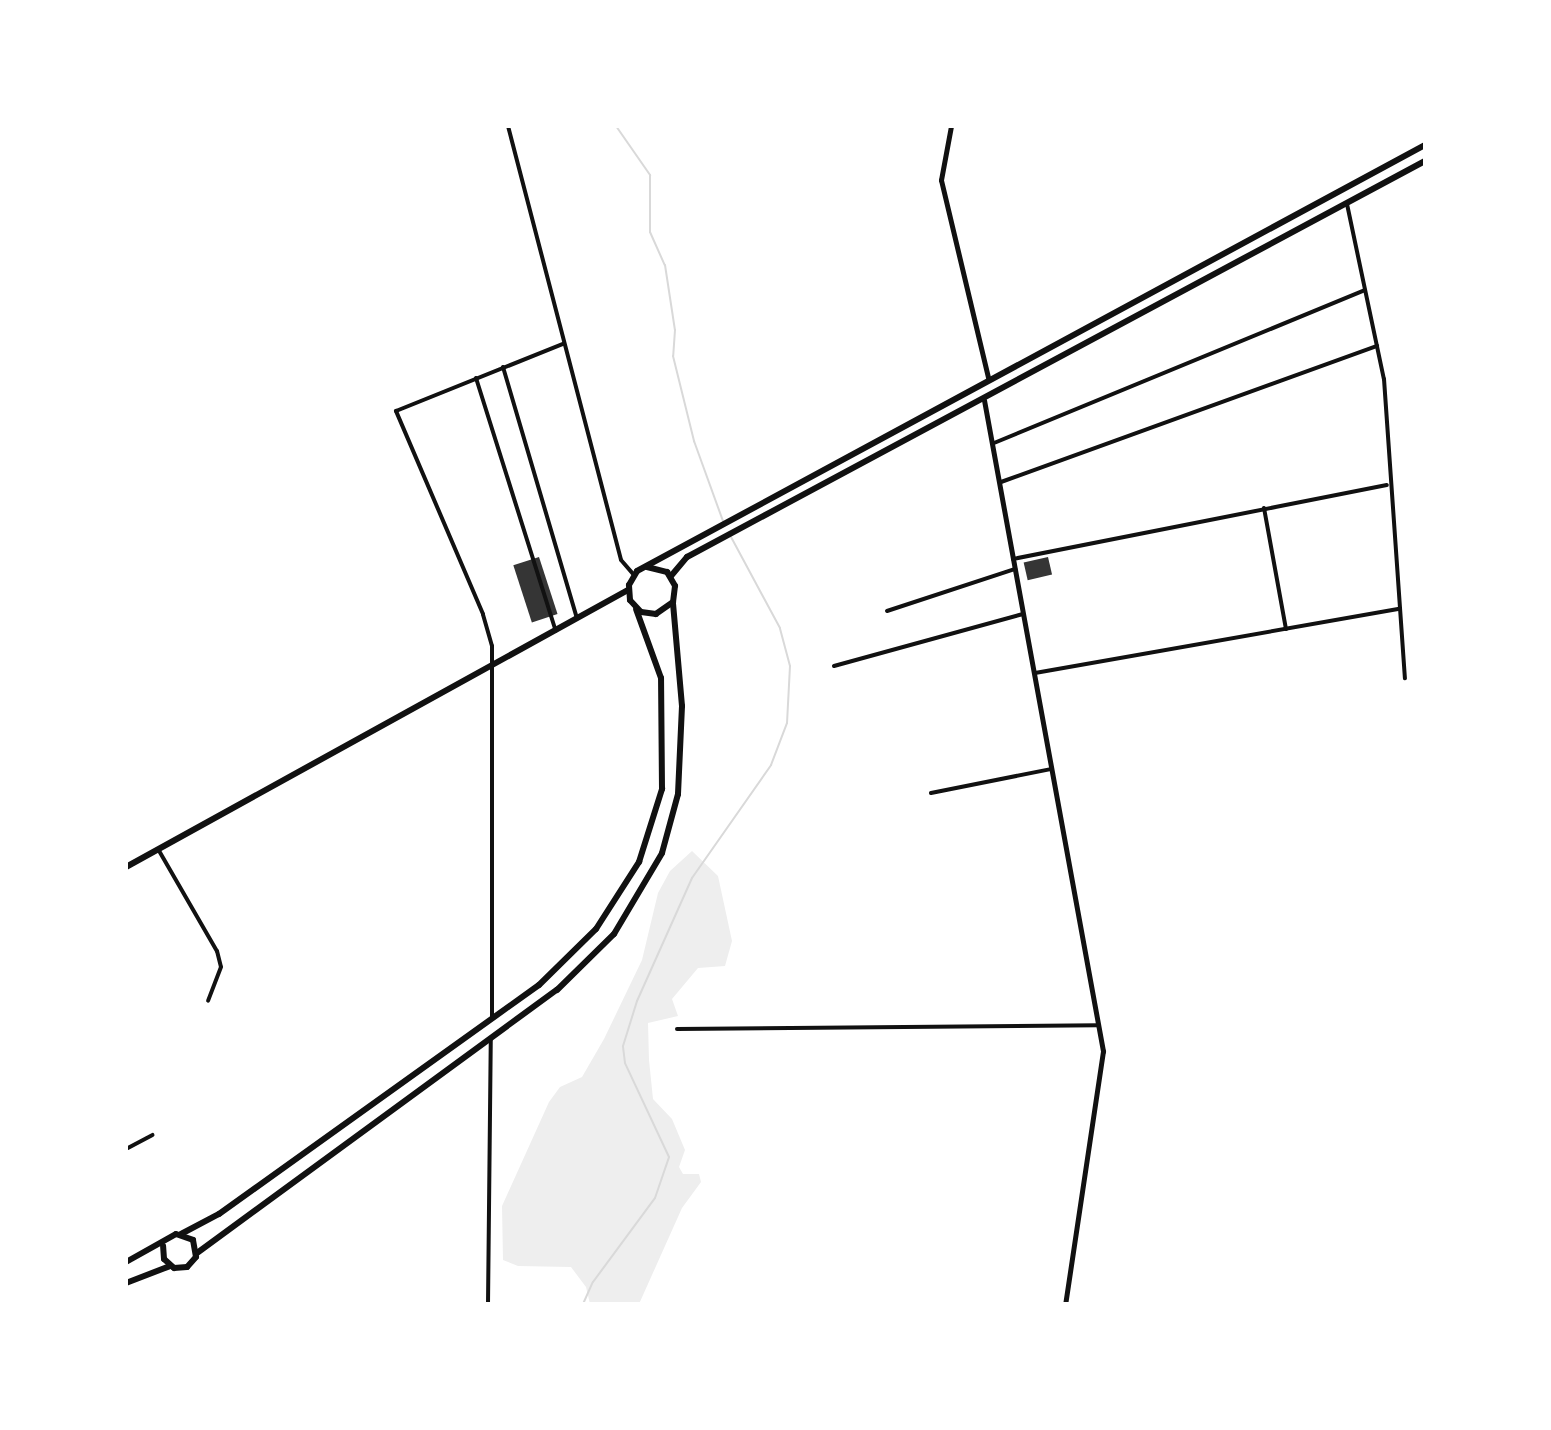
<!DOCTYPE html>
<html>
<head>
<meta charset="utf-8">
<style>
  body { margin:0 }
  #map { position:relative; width:1551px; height:1430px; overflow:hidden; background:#fff; font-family:"DejaVu Sans",sans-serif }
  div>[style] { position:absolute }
  .green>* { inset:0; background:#eee }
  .stream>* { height:2px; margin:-1px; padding:0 1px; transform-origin:1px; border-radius:1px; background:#d9d9d9 }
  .building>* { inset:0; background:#353535; transform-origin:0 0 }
  .minor>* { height:4px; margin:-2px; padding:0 2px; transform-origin:2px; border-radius:2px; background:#111 }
  .tertiary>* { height:5px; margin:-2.5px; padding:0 2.5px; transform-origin:2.5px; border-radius:2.5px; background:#111 }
  .primary>* { height:6px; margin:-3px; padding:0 3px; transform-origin:3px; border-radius:3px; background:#111 }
  .trunk>* { height:6px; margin:-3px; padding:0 3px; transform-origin:3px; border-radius:3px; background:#111 }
  span { translate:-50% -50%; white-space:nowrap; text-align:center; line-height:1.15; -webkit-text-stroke:8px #fff; paint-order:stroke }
  .frame { position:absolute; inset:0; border:128px solid #fff; pointer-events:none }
</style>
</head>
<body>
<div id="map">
  <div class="green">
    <div style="clip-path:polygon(692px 851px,718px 876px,732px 941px,725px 966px,698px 968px,672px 999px,678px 1016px,648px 1023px,649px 1060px,653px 1099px,672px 1119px,685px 1150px,679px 1167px,683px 1174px,699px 1174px,701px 1182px,682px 1208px,639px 1304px,590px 1304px,586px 1287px,571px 1267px,518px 1266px,503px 1260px,502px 1206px,549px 1102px,560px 1087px,582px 1077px,604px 1039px,642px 960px,658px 893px,670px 871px)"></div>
  </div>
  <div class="stream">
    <div style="left:616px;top:126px;width:60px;rotate:55.2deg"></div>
    <div style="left:650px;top:175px;width:57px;rotate:90deg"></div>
    <div style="left:650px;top:232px;width:36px;rotate:66deg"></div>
    <div style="left:665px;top:265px;width:66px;rotate:81.3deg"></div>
    <div style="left:675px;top:330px;width:26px;rotate:94deg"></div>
    <div style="left:673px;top:356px;width:88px;rotate:76.1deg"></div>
    <div style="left:694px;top:441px;width:85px;rotate:70.1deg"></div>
    <div style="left:583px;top:1304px;width:24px;rotate:-66deg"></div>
    <div style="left:593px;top:1282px;width:104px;rotate:-53.6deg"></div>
    <div style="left:655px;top:1198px;width:43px;rotate:-71.1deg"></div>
    <div style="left:669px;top:1157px;width:104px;rotate:-115.1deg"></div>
    <div style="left:625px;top:1063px;width:17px;rotate:-97deg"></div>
    <div style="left:623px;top:1046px;width:47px;rotate:-72.7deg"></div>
    <div style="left:637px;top:1001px;width:135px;rotate:-65.9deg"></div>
    <div style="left:692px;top:878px;width:138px;rotate:-55deg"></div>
    <div style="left:771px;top:765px;width:45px;rotate:-69.1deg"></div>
    <div style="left:787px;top:723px;width:57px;rotate:-87deg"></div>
    <div style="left:790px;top:666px;width:39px;rotate:-105deg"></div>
    <div style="left:780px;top:628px;width:103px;rotate:-118.3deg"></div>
  </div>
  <div class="building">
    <div style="left:539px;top:557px;width:60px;height:27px;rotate:72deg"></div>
    <div style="left:1048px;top:557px;width:18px;height:25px;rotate:77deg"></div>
  </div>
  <div class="minor">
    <div style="left:508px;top:126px;width:448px;rotate:75.4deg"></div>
    <div style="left:621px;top:560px;width:20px;rotate:49deg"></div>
    <div style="left:1347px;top:204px;width:179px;rotate:78.1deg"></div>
    <div style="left:1384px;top:379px;width:300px;rotate:86deg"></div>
    <div style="left:503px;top:367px;width:262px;rotate:73.6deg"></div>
    <div style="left:476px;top:378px;width:265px;rotate:72.5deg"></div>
    <div style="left:994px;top:443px;width:401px;rotate:-22.4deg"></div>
    <div style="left:1001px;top:482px;width:400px;rotate:-19.9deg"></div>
    <div style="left:1264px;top:508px;width:123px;rotate:79.7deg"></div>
    <div style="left:1013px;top:559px;width:381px;rotate:-11.2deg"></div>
    <div style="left:887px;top:611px;width:135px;rotate:-18.2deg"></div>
    <div style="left:834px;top:666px;width:196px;rotate:-15.4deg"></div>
    <div style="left:1035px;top:673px;width:370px;rotate:-10deg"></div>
    <div style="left:931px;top:793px;width:122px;rotate:-11.3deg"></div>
    <div style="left:158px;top:849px;width:118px;rotate:60deg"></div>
    <div style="left:217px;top:951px;width:16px;rotate:76deg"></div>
    <div style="left:221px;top:967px;width:36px;rotate:111deg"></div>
    <div style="left:492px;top:1018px;width:372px;rotate:-90deg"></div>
    <div style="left:492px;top:646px;width:33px;rotate:-106deg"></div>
    <div style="left:483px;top:614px;width:221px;rotate:-113.2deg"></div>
    <div style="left:396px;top:411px;width:180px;rotate:-21.9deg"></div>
    <div style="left:677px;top:1029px;width:421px;rotate:-0.5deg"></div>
    <div style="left:126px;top:1149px;width:30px;rotate:-28deg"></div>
    <div style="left:488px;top:1304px;width:266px;rotate:-89.4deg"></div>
  </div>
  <div class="tertiary">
    <div style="left:951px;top:126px;width:55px;rotate:100.5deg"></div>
    <div style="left:941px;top:180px;width:204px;rotate:76.6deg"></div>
    <div style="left:984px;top:400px;width:662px;rotate:79.64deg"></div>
    <div style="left:1103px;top:1051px;width:256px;rotate:98.5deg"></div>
  </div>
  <div class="primary">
    <div style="left:126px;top:867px;width:573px;rotate:-28.89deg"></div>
  </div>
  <div class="trunk">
    <div style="left:647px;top:567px;width:21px;rotate:14deg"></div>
    <div style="left:667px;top:572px;width:16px;rotate:60deg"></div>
    <div style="left:675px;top:586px;width:16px;rotate:97deg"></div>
    <div style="left:673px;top:602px;width:21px;rotate:145deg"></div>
    <div style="left:656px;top:614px;width:15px;rotate:-172deg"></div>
    <div style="left:641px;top:612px;width:16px;rotate:-133deg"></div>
    <div style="left:630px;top:600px;width:15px;rotate:-94deg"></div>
    <div style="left:629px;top:585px;width:16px;rotate:-60deg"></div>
    <div style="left:637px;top:571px;width:896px;rotate:-28.4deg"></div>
    <div style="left:671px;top:576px;width:25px;rotate:-50deg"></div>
    <div style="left:687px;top:557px;width:838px;rotate:-28.22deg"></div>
    <div style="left:181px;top:1234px;width:43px;rotate:-27.8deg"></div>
    <div style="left:219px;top:1214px;width:393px;rotate:-35.6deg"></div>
    <div style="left:539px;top:985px;width:80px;rotate:-44.5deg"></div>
    <div style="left:596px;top:929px;width:80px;rotate:-57.3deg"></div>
    <div style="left:639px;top:862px;width:77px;rotate:-72.5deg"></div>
    <div style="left:662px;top:789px;width:111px;rotate:-90.5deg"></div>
    <div style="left:661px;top:678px;width:73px;rotate:-109.9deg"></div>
    <div style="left:197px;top:1253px;width:446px;rotate:-36.2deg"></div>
    <div style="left:557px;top:990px;width:80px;rotate:-44.5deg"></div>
    <div style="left:614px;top:934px;width:94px;rotate:-59.3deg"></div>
    <div style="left:662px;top:853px;width:61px;rotate:-74.8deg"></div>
    <div style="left:678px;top:794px;width:88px;rotate:-87.4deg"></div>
    <div style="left:682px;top:706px;width:102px;rotate:-95deg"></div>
    <div style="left:126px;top:1262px;width:57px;rotate:-29.2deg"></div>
    <div style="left:176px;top:1234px;width:18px;rotate:19deg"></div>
    <div style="left:193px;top:1240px;width:17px;rotate:80deg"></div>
    <div style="left:196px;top:1257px;width:13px;rotate:132deg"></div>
    <div style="left:187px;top:1267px;width:13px;rotate:176deg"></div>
    <div style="left:174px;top:1268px;width:13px;rotate:-138deg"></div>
    <div style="left:164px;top:1259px;width:13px;rotate:-94deg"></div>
    <div style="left:126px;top:1283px;width:47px;rotate:-21.1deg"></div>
  </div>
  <div class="frame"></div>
</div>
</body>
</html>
